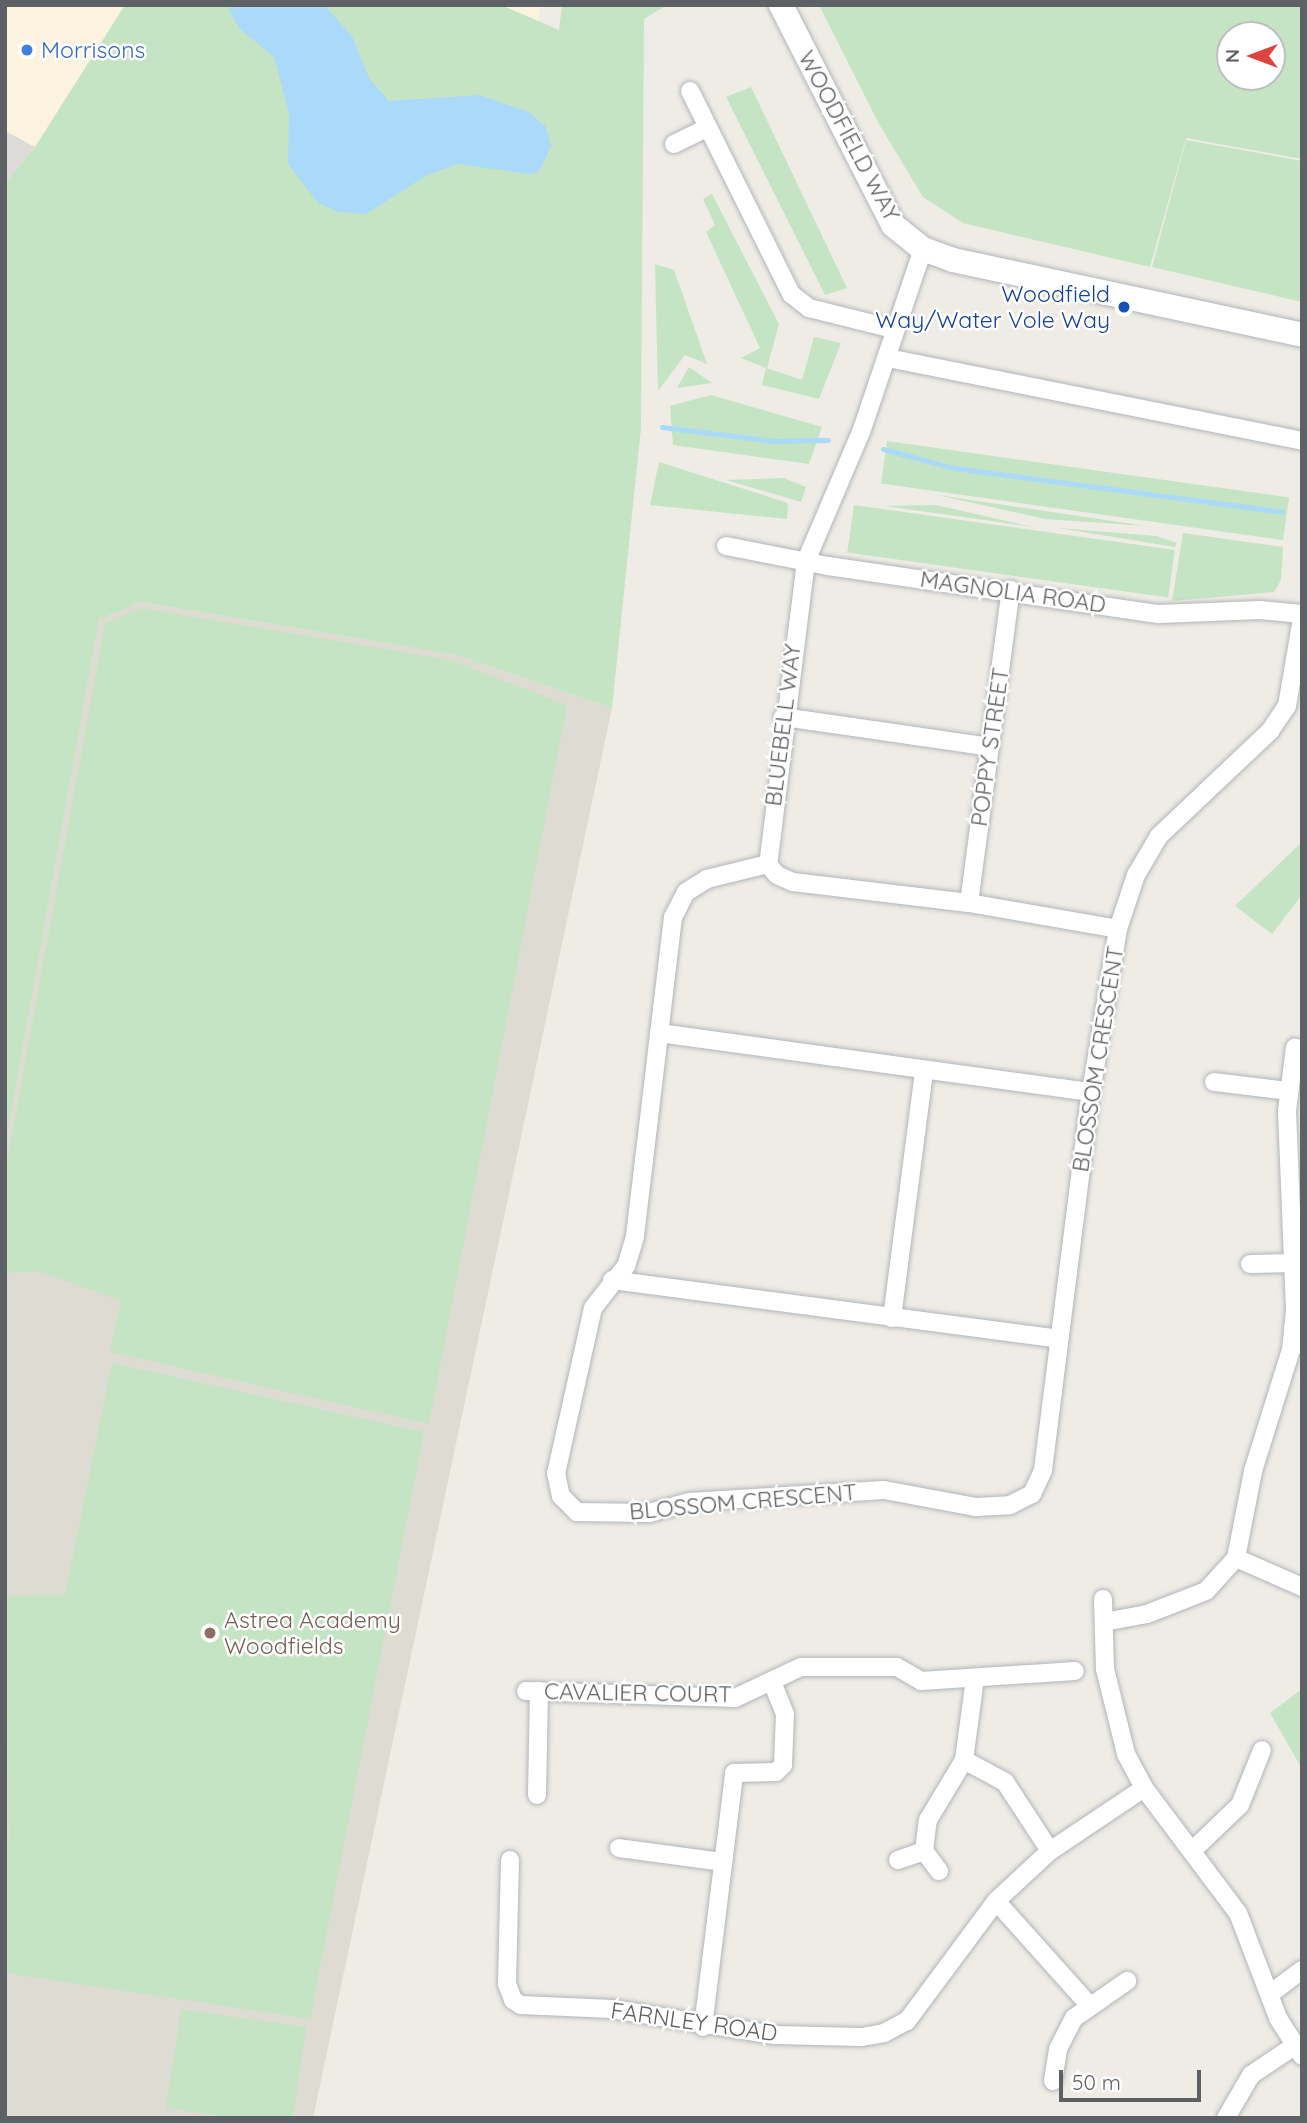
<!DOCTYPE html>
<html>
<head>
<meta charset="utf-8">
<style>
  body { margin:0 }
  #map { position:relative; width:1307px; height:2123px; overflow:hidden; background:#eeece5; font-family:Quicksand,sans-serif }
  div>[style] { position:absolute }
  .commercial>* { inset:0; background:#fbf3dd }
  .industrial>* { inset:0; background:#dddbd7 }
  .education>* { inset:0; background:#dedbd3 }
  .green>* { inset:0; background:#c5e4c4; transform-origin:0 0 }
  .water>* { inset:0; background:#abd9f9 }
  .stream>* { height:5px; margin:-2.5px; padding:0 2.5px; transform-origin:2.5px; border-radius:2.5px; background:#abd9f9 }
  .roads { filter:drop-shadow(0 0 2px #b2b5b9) drop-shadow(0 0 2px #b2b5b9) }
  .street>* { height:18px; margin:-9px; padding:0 9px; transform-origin:9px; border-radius:9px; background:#fff }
  .secondary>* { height:24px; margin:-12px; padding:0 12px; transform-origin:12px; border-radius:12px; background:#fff }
  .dots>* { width:19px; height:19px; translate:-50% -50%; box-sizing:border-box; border:4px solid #fff; border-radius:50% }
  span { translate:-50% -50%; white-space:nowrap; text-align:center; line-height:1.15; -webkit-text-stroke:5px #fff; paint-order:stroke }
  .shop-label { font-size:23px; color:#366cbe }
  .left { translate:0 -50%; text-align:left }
  .street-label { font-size:23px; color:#5d6064 }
  .transit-label { font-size:23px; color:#164399 }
  .right { translate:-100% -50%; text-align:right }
  .education-label { font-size:23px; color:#785e54 }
  .frame { position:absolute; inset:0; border:7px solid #5d6064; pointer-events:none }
  .north { position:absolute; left:1216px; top:21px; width:70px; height:70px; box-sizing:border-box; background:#fff; border:2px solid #bebfc1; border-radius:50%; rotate:270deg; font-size:19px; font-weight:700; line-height:28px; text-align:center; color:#5d6064 }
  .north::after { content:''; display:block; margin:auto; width:24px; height:32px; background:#dc443d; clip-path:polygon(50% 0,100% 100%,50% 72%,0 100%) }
  .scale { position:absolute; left:1059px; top:2070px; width:142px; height:32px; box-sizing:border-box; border:4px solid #5d6064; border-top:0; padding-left:9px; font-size:21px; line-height:24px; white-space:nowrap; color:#5d6064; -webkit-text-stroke:5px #fff; paint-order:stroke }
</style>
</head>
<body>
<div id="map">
  <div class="commercial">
    <div style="clip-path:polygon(5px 5px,125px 5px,35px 147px,5px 131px)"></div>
    <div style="clip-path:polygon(501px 5px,540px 5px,539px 21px)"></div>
  </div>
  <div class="industrial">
    <div style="clip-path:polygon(5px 131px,35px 147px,5px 184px)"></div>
  </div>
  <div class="education">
    <div style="clip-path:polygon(140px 602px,456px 655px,612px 708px,313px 2118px,5px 2118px,5px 1149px,99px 620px)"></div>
  </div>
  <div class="green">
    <div style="clip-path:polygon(125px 5px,501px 5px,559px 30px,562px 5px,667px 5px,644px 19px,641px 428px,612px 708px,456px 655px,140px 602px,99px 620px,5px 1149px,5px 184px,35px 147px)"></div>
    <div style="clip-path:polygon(evenodd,819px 5px,1302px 5px,1302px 159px,1186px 138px,1150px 267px,963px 223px,923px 197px,879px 124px,819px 5px,1230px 35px,1272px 35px,1272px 77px,1230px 77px,1230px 35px)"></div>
    <div style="clip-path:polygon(751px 87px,847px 288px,825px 295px,726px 97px)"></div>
    <div style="clip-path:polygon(1186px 140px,1302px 161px,1302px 302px,1152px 267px)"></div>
    <div style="clip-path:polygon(712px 194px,779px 324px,767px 368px,802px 380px,814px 337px,841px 343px,819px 399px,762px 385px,766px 368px,741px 358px,760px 348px,706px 232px,715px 225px,703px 199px)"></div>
    <div style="clip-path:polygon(655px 264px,674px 270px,707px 364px,685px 355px,658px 391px)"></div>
    <div style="clip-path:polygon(689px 367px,712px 383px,677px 388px)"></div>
    <div style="clip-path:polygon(711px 395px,822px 427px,809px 464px,673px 445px,670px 406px)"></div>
    <div style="left:887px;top:441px;width:406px;height:43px;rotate:8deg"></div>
    <div style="clip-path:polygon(659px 462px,788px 503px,787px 519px,650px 505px)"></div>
    <div style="clip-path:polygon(784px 478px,806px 487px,801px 502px,726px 480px)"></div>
    <div style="clip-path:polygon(937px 495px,1146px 526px,1045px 519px)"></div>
    <div style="left:854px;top:505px;width:324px;height:48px;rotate:8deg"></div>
    <div style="clip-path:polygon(936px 505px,1033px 527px,885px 506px)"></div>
    <div style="clip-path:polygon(1058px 528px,1156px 536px,1177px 543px,1175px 547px)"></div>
    <div style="clip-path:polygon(1183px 533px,1283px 547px,1281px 580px,1274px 592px,1172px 601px)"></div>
    <div style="clip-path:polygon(142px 608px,450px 660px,567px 705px,429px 1424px,110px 1352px,121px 1301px,39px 1271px,5px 1273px,5px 1173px,105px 623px)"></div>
    <div style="clip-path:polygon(1302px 842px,1302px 895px,1272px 934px,1235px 906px)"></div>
    <div style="clip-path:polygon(112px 1363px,424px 1432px,310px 2019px,5px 1973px,5px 1840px,9px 1839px,5px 1596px,65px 1595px)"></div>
    <div style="clip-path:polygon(1302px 1689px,1302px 1766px,1301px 1767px,1270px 1713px)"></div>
    <div style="clip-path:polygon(181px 2009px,306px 2027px,293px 2118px,235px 2118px,166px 2108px)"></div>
  </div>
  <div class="water">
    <div style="clip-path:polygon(232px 5px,324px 5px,352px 36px,369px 78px,389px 101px,480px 95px,529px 112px,546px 127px,551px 146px,544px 162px,538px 172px,529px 174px,458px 164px,427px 175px,366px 214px,339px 212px,318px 203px,288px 164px,289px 113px,274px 57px,240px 29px,229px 11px)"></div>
  </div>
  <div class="stream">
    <div style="left:662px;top:427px;width:112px;rotate:7.2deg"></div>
    <div style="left:773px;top:441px;width:55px;rotate:-1deg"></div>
    <div style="left:883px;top:449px;width:73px;rotate:15deg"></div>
    <div style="left:954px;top:468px;width:331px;rotate:7.6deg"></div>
  </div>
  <div class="roads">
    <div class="street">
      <div style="left:690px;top:91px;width:227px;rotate:63.5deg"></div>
      <div style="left:791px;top:294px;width:23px;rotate:38deg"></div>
      <div style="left:809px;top:308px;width:88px;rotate:13.9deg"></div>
      <div style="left:674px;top:144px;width:37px;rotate:-26deg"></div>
      <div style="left:923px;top:249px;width:193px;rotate:108.7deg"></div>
      <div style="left:861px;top:432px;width:140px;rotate:113.1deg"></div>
      <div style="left:806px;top:561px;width:305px;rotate:97.1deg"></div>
      <div style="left:768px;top:864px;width:14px;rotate:51deg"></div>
      <div style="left:777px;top:875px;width:17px;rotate:24deg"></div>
      <div style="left:793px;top:882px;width:177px;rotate:6.8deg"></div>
      <div style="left:969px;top:903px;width:151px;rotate:9.9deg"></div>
      <div style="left:888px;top:358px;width:422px;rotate:11.3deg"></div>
      <div style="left:726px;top:546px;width:104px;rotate:11.1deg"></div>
      <div style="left:828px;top:566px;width:334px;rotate:8.3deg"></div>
      <div style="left:1159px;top:614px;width:101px;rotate:-2.3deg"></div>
      <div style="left:1260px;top:610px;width:42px;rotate:5.4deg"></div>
      <div style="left:783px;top:717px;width:209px;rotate:8.2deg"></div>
      <div style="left:768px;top:864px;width:63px;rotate:166.2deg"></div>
      <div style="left:707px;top:879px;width:25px;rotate:148deg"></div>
      <div style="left:686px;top:892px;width:28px;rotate:117deg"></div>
      <div style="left:673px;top:917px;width:322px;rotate:96.8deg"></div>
      <div style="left:635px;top:1237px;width:30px;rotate:107deg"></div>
      <div style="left:626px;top:1266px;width:53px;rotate:128.2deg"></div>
      <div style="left:593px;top:1308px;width:169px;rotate:102.6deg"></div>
      <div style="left:556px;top:1473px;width:24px;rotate:78deg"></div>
      <div style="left:561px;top:1496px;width:23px;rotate:45deg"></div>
      <div style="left:577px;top:1512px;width:72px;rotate:0.8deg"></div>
      <div style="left:649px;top:1513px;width:41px;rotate:-15.4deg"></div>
      <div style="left:689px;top:1502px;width:195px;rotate:-3.5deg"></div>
      <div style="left:884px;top:1490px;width:94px;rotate:10.5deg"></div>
      <div style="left:976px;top:1507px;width:34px;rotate:-3deg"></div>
      <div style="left:1010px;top:1505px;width:25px;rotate:-27deg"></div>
      <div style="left:1032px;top:1494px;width:26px;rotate:-65deg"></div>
      <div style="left:1043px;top:1470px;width:381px;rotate:-82.8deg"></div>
      <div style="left:1091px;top:1092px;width:165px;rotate:-80.6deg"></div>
      <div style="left:1118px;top:929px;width:57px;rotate:-71.6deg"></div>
      <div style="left:1136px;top:875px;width:45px;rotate:-59.5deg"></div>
      <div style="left:1159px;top:836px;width:153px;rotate:-43.4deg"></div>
      <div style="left:1270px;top:731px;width:30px;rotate:-56deg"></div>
      <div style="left:1287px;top:706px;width:89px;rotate:-80.3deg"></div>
      <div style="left:969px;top:903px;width:316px;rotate:-82.4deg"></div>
      <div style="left:659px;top:1033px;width:436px;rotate:7.8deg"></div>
      <div style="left:1214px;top:1082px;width:75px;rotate:6.9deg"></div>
      <div style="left:1250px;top:1264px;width:44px;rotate:-1.3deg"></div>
      <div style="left:612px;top:1280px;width:450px;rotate:7.5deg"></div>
      <div style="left:892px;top:1318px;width:250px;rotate:-82.6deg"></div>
      <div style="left:1236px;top:1558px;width:72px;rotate:23.7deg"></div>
      <div style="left:1103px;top:1599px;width:70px;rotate:88.4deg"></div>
      <div style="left:1105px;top:1669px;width:88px;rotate:76.1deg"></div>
      <div style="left:1126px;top:1754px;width:38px;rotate:62deg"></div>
      <div style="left:1144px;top:1788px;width:156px;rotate:53.1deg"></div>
      <div style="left:1238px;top:1913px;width:112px;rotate:69.1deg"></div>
      <div style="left:1278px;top:2018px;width:45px;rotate:57.7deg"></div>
      <div style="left:1104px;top:1622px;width:44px;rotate:-10.5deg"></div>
      <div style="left:1147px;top:1614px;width:63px;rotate:-21.3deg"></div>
      <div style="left:1206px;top:1591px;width:45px;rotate:-47.7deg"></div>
      <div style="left:1236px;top:1558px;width:89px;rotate:-78.9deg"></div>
      <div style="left:1253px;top:1471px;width:127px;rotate:-72.6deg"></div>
      <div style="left:1291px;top:1350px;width:40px;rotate:-84.3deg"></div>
      <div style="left:1295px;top:1310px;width:199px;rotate:-92.3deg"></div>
      <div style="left:1287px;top:1111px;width:64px;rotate:-82.9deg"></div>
      <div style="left:526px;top:1691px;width:209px;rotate:1.9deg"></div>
      <div style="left:735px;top:1698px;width:73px;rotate:-25.2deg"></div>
      <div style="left:801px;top:1667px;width:96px"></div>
      <div style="left:897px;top:1667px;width:28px;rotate:30deg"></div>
      <div style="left:921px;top:1681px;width:154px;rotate:-3.7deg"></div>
      <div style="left:964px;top:1760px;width:47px;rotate:28.2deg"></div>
      <div style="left:1005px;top:1782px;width:82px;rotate:56.9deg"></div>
      <div style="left:537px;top:1795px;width:104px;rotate:-88.9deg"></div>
      <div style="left:619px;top:1848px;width:104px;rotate:7.7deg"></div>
      <div style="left:1193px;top:1850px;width:65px;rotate:-43.8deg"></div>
      <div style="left:1240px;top:1805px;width:59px;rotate:-68.2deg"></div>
      <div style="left:924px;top:1851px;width:31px;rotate:-83deg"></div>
      <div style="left:928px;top:1820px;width:70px;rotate:-59deg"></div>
      <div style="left:964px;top:1760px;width:82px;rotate:-82.3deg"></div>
      <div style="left:510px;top:1860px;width:124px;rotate:91.4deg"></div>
      <div style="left:507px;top:1984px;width:17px;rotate:69deg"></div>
      <div style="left:513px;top:2000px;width:9px;rotate:32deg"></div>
      <div style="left:521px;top:2005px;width:91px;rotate:2.5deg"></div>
      <div style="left:612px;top:2009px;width:165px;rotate:9.1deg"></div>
      <div style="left:775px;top:2035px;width:87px;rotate:1.3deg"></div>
      <div style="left:862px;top:2037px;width:22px;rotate:-10deg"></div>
      <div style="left:884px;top:2033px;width:26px;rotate:-28deg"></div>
      <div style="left:907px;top:2021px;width:149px;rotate:-53.4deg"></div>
      <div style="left:996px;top:1901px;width:74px;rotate:-42.8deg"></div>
      <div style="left:1050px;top:1851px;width:113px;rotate:-33.8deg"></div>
      <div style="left:898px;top:1860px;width:28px;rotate:-19deg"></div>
      <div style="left:924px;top:1851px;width:25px;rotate:53deg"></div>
      <div style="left:996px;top:1901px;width:140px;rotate:48.2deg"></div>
      <div style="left:1270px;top:1994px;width:40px;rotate:-37deg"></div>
      <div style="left:703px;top:2027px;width:256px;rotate:-83deg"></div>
      <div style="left:734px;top:1773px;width:42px;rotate:-1.4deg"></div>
      <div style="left:776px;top:1772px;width:10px;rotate:-45deg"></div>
      <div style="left:783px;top:1765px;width:51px;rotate:-87.8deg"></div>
      <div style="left:785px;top:1714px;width:35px;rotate:-112deg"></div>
      <div style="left:1053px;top:2081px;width:32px;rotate:-81deg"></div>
      <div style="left:1058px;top:2049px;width:35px;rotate:-63deg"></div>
      <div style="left:1074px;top:2018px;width:65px;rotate:-34.9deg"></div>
      <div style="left:1226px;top:2118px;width:50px;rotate:-59.8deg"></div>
      <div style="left:1251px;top:2075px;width:52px;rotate:-34deg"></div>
    </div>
    <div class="secondary">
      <div style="left:781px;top:5px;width:247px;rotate:63deg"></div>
      <div style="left:893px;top:225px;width:38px;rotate:39deg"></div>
      <div style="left:923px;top:249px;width:32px;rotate:20deg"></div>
      <div style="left:953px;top:260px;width:357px;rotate:12.1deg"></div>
    </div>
  </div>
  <div class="dots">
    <div style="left:27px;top:50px;background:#3f7fe0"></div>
    <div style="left:1124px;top:307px;background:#1a4fb4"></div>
    <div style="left:210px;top:1633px;background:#8d6e63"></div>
  </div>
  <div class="shop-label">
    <span class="left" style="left:41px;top:50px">Morrisons</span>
  </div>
  <div class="street-label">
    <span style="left:849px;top:136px;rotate:62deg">WOODFIELD WAY</span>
    <span style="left:1013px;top:592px;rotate:8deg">MAGNOLIA ROAD</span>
    <span style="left:783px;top:725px;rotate:-83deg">BLUEBELL WAY</span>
    <span style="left:990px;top:747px;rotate:-82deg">POPPY STREET</span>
    <span style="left:1098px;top:1059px;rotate:-81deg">BLOSSOM CRESCENT</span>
    <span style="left:743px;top:1502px;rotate:-5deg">BLOSSOM CRESCENT</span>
    <span style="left:638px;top:1693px;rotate:1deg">CAVALIER COURT</span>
    <span style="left:694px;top:2022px;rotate:8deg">FARNLEY ROAD</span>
  </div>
  <div class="transit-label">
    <span class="right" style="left:1110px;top:307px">Woodfield<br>Way/Water Vole Way</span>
  </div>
  <div class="education-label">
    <span class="left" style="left:224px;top:1633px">Astrea Academy<br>Woodfields</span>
  </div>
  <div class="frame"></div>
  <div class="north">N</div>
  <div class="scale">50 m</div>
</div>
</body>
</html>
